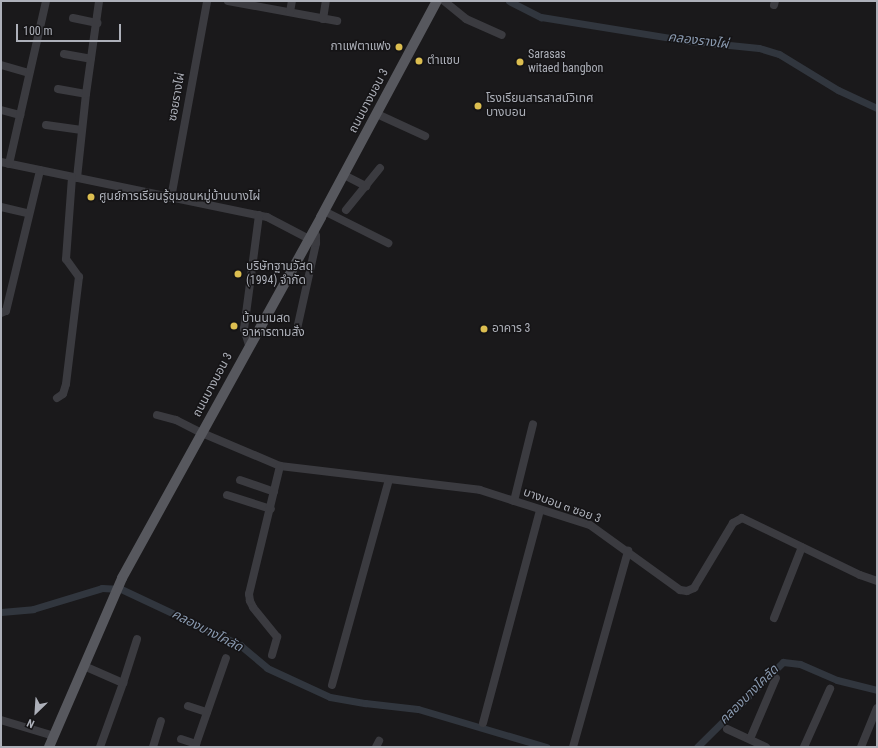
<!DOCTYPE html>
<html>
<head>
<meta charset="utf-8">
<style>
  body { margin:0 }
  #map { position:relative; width:878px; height:748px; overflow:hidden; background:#1a191b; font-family:"Roboto Condensed","Noto Sans Thai",sans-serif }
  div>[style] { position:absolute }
  .canal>* { height:7px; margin:-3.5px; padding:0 3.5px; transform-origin:3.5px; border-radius:3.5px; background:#31363e }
  .minor>* { height:8px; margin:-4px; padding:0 4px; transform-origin:4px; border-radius:4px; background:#3b3b40 }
  .major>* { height:10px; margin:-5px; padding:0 5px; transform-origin:5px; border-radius:5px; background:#57585e }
  .dots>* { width:11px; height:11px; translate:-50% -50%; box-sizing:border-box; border:2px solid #151416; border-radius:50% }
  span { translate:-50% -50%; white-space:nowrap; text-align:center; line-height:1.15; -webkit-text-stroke:3px #151416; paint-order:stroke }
  .poi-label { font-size:12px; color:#adb0b9 }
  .right { translate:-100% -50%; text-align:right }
  .left { translate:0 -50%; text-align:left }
  .street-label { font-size:12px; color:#adb0b9 }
  .water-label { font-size:13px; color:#8999af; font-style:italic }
  .frame { position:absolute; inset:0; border:2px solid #adb0b9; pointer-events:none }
  .north { position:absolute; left:16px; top:692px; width:40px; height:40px; -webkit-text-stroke:3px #151416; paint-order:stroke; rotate:205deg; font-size:11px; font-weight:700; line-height:16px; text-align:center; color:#adb0b9 }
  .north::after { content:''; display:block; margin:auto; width:14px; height:18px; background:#adb0b9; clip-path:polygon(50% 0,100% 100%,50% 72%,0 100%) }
  .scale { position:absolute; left:16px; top:24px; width:105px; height:18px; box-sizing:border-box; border:2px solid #adb0b9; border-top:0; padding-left:5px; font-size:12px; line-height:14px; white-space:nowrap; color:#adb0b9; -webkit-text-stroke:3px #151416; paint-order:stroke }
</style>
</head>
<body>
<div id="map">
  <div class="canal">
    <div style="left:509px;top:1px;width:36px;rotate:27deg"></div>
    <div style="left:541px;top:17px;width:151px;rotate:9.2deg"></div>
    <div style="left:690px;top:41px;width:69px;rotate:5.8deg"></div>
    <div style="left:759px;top:48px;width:21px;rotate:17deg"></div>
    <div style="left:779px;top:54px;width:69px;rotate:31.4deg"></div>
    <div style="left:838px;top:90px;width:43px;rotate:24.8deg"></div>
    <div style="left:1px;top:612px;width:32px;rotate:-5deg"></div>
    <div style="left:33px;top:609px;width:72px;rotate:-16.9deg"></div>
    <div style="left:102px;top:588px;width:19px;rotate:3deg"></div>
    <div style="left:121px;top:589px;width:132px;rotate:25.2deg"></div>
    <div style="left:240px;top:645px;width:35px;rotate:40deg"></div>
    <div style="left:267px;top:668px;width:69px;rotate:24.7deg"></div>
    <div style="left:330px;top:697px;width:36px;rotate:10deg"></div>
    <div style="left:365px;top:703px;width:53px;rotate:6.5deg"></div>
    <div style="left:418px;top:709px;width:134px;rotate:16.5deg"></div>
    <div style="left:697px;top:747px;width:121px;rotate:-44.7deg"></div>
    <div style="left:783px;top:662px;width:17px;rotate:7deg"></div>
    <div style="left:800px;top:664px;width:40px;rotate:23.4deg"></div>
    <div style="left:837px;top:680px;width:41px;rotate:14deg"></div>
  </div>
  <div class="minor">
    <div style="left:228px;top:1px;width:111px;rotate:10.4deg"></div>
    <div style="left:444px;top:1px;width:28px;rotate:39deg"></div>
    <div style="left:466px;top:19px;width:39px;rotate:24deg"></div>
    <div style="left:774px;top:5px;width:4px;rotate:-76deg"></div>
    <div style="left:290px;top:12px;width:11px;rotate:-80deg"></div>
    <div style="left:73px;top:18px;width:25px;rotate:12deg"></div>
    <div style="left:323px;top:19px;width:18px;rotate:-81deg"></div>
    <div style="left:64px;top:54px;width:27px;rotate:10deg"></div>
    <div style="left:1px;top:65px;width:29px;rotate:16deg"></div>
    <div style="left:58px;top:89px;width:28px;rotate:10deg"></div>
    <div style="left:1px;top:110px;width:20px;rotate:15deg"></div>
    <div style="left:377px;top:114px;width:53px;rotate:24.6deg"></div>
    <div style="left:46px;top:125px;width:36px;rotate:8deg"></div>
    <div style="left:1px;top:162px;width:272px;rotate:11.7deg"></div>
    <div style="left:267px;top:217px;width:47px;rotate:27.6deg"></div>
    <div style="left:9px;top:164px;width:167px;rotate:-77.2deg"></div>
    <div style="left:344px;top:175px;width:25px;rotate:27deg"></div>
    <div style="left:77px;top:178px;width:84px;rotate:-83.9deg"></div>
    <div style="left:86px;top:94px;width:94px;rotate:-82deg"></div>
    <div style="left:171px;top:198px;width:200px;rotate:-79.6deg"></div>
    <div style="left:1px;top:207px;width:28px;rotate:13deg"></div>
    <div style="left:346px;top:210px;width:54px;rotate:-51deg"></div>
    <div style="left:324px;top:211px;width:72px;rotate:26.6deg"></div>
    <div style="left:1px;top:313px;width:5px;rotate:-22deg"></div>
    <div style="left:6px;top:311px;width:145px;rotate:-76.4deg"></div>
    <div style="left:297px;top:329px;width:88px;rotate:-77.5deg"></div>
    <div style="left:316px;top:243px;width:7px;rotate:-90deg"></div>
    <div style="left:316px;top:236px;width:6px;rotate:-108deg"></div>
    <div style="left:249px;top:345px;width:17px;rotate:-107deg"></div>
    <div style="left:244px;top:329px;width:115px;rotate:-82.5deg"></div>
    <div style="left:57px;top:398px;width:7px;rotate:-34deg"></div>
    <div style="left:63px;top:394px;width:10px;rotate:-73deg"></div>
    <div style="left:66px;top:384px;width:108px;rotate:-83.1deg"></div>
    <div style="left:79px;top:277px;width:22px;rotate:-126deg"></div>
    <div style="left:66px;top:259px;width:82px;rotate:-85.8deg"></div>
    <div style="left:157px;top:415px;width:20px;rotate:15deg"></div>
    <div style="left:176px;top:420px;width:29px;rotate:27deg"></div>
    <div style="left:202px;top:433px;width:85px;rotate:22.9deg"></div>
    <div style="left:280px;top:466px;width:201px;rotate:6.8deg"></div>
    <div style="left:480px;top:490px;width:115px;rotate:17.7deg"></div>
    <div style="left:590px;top:525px;width:111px;rotate:35.8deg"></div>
    <div style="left:680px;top:590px;width:7px;rotate:8deg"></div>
    <div style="left:687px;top:591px;width:8px;rotate:-23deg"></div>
    <div style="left:694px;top:588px;width:76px;rotate:-59deg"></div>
    <div style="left:733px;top:523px;width:10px;rotate:-29deg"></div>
    <div style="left:742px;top:518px;width:131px;rotate:25.8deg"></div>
    <div style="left:860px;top:575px;width:18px;rotate:19deg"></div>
    <div style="left:240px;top:480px;width:36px;rotate:19deg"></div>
    <div style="left:227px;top:495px;width:46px;rotate:17.7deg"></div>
    <div style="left:514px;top:501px;width:79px;rotate:-76.1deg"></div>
    <div style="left:774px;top:618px;width:76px;rotate:-68.5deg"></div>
    <div style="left:272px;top:655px;width:19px;rotate:-74deg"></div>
    <div style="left:277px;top:637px;width:38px;rotate:-129deg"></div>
    <div style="left:253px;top:607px;width:7px;rotate:-117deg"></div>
    <div style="left:250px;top:601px;width:7px;rotate:-98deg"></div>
    <div style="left:249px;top:594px;width:132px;rotate:-76.4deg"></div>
    <div style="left:84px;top:666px;width:43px;rotate:23.6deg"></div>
    <div style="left:332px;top:685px;width:213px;rotate:-74.5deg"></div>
    <div style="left:188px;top:706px;width:20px;rotate:18deg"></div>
    <div style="left:1px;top:720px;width:55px;rotate:16.8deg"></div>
    <div style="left:483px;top:723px;width:220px;rotate:-75deg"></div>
    <div style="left:727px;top:729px;width:43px;rotate:24.8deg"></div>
    <div style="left:181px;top:739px;width:16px;rotate:18deg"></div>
    <div style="left:750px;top:739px;width:66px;rotate:-66.9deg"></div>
    <div style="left:100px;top:747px;width:68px;rotate:-70.2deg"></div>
    <div style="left:123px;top:683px;width:46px;rotate:-72.3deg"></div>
    <div style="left:153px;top:747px;width:27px;rotate:-73deg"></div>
    <div style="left:195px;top:747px;width:94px;rotate:-70.8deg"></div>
    <div style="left:376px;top:747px;width:7px;rotate:-63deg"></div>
    <div style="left:573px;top:747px;width:204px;rotate:-74.3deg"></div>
    <div style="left:804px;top:747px;width:64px;rotate:-65.9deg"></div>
    <div style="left:861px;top:747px;width:42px;rotate:-67.7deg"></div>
  </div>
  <div class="major">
    <div style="left:49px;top:747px;width:184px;rotate:-66.6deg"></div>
    <div style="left:122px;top:578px;width:412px;rotate:-61.1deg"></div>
    <div style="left:321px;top:217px;width:245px;rotate:-61.8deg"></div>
  </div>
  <div class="dots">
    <div style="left:399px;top:47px;background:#dcbe50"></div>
    <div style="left:419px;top:61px;background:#dcbe50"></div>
    <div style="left:520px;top:62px;background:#dcbe50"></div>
    <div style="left:478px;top:106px;background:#dcbe50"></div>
    <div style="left:91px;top:197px;background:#dcbe50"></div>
    <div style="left:238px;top:274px;background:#dcbe50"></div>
    <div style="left:234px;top:326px;background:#dcbe50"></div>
    <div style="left:484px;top:329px;background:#dcbe50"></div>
  </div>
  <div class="poi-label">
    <span class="right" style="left:391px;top:47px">กาแฟตาแฟง</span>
    <span class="left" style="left:528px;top:62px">Sarasas<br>witaed bangbon</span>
    <span class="left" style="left:427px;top:61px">ตำแซบ</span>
    <span class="left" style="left:486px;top:106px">โรงเรียนสารสาสน์วิเทศ<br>บางบอน</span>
    <span class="left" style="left:99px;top:197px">ศูนย์การเรียนรู้ชุมชนหมู่บ้านบางไผ่</span>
    <span class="left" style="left:246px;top:274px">บริษัทฐานวัสดุ<br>(1994) จำกัด</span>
    <span class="left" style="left:242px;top:326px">บ้านนมสด<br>อาหารตามสั่ง</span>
    <span class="left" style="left:492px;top:329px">อาคาร 3</span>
  </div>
  <div class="street-label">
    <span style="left:177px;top:97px;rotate:-80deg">ซอยรางไผ่</span>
    <span style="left:369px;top:101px;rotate:-62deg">ถนนบางบอน 3</span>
    <span style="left:213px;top:385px;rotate:-62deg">ถนนบางบอน 3</span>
    <span style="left:562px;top:506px;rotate:20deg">บางบอน ๓ ซอย 3</span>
  </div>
  <div class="water-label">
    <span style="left:698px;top:41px;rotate:7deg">คลองรางไผ่</span>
    <span style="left:207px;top:631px;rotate:27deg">คลองบางโคลัด</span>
    <span style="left:749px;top:695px;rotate:-45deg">คลองบางโคลัด</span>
  </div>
  <div class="frame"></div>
  <div class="north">N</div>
  <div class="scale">100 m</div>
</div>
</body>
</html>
